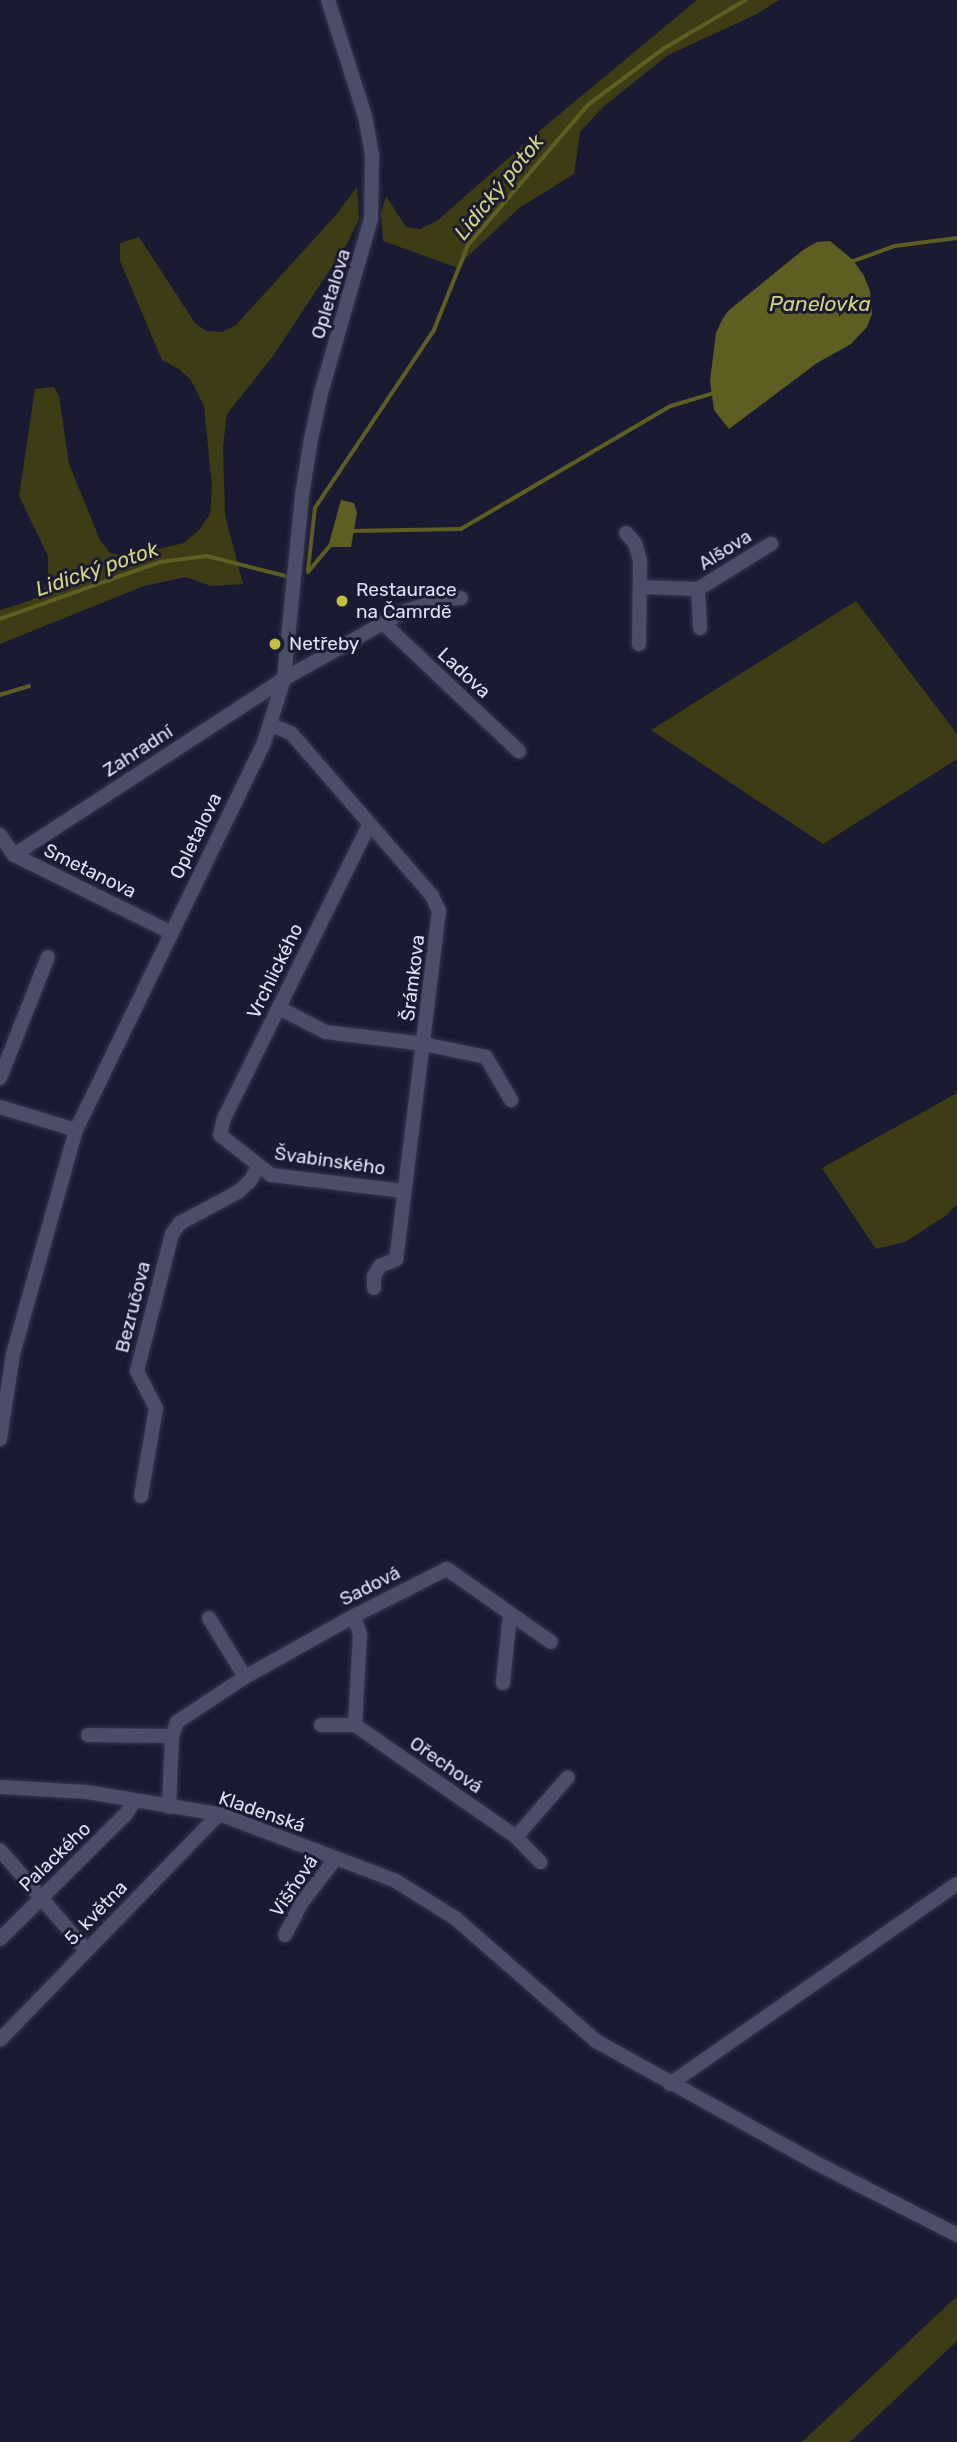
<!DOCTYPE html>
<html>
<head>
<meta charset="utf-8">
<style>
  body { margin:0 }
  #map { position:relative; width:957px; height:2442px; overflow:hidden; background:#1a1b33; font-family:Rubik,sans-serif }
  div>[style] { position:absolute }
  .green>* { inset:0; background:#3d3c14 }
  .water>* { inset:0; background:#5f5e22 }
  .stream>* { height:3.5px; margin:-1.75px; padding:0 1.75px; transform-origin:1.75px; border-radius:1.75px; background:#5f5e22 }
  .roads { filter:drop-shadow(0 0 2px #36354a) drop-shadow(0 0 2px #36354a) }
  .minor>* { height:14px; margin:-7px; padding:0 7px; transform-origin:7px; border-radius:7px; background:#4b4d69 }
  .dots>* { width:19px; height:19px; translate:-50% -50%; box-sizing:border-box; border:4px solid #1a1b33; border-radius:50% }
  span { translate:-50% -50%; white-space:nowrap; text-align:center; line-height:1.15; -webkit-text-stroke:6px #1a1b33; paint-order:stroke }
  .street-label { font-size:19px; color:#dfe1f2 }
  .poi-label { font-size:19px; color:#dfe1f2 }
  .left { translate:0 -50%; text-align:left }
  .water-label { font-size:21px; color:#d5d47c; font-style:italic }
</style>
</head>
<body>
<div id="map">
  <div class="green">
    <div style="clip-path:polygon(697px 0,779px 0,757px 14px,668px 55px,603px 107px,580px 132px,574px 174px,519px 208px,465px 259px,461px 269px,383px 241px,381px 213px,386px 196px,406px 227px,420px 229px,437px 221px,544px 127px)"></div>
    <div style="clip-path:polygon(357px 187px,359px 219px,347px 244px,273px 356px,227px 414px,223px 446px,225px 515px,243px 584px,211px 586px,186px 577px,144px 586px,0 644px,0 610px,32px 600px,43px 591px,48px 578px,48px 556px,19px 496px,35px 389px,54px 387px,59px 396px,69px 464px,100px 540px,110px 553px,128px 556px,184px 543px,199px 530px,210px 514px,212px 486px,204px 406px,191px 380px,179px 369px,162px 360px,120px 261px,120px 243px,139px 237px,195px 323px,206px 331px,222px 332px,236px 325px,336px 215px)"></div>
    <div style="clip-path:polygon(856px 601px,957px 734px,957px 759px,823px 844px,651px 730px)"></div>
    <div style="clip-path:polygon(957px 1093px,957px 1204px,947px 1215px,905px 1242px,876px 1249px,822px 1168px)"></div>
    <div style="clip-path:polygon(957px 2296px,957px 2341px,850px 2442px,802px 2442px)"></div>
  </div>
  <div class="water">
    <div style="clip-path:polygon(830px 241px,853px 260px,864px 276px,870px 291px,872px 314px,867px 327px,851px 344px,817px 363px,729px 429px,714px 410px,710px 381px,716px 333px,722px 320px,728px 311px,803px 250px,817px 242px)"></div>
    <div style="clip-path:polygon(341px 500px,354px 503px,357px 513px,351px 547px,328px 547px)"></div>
  </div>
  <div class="stream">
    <div style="left:851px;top:262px;width:47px;rotate:-20deg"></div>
    <div style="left:895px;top:246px;width:63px;rotate:-7.4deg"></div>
    <div style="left:351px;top:531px;width:110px;rotate:-1deg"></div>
    <div style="left:461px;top:529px;width:243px;rotate:-30.4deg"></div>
    <div style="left:671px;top:406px;width:45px;rotate:-16.8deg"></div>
    <div style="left:308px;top:570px;width:62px;rotate:-83.6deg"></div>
    <div style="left:315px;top:508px;width:214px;rotate:-56.2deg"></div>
    <div style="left:434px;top:330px;width:92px;rotate:-68.2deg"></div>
    <div style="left:468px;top:245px;width:184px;rotate:-49.4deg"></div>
    <div style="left:588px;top:105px;width:94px;rotate:-36.7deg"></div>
    <div style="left:663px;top:49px;width:96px;rotate:-30.6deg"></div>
    <div style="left:308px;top:572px;width:35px;rotate:-50deg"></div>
    <div style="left:0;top:619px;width:170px;rotate:-19.6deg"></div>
    <div style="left:160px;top:562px;width:47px;rotate:-7.3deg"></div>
    <div style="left:207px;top:556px;width:81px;rotate:14.2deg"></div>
    <div style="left:0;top:695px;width:30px;rotate:-17deg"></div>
  </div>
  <div class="roads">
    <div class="minor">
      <div style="left:626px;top:533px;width:13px;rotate:48deg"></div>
      <div style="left:635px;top:543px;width:19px;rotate:74deg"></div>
      <div style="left:640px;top:561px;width:83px;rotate:90.7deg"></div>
      <div style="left:642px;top:587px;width:56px;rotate:2deg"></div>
      <div style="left:698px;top:589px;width:86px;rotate:-31.7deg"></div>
      <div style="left:698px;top:589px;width:39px;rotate:87deg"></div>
      <div style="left:383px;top:623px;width:187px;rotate:43.3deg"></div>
      <div style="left:271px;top:725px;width:22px;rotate:22deg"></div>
      <div style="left:291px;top:733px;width:216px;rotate:49.1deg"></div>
      <div style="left:432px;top:896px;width:17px;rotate:65deg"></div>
      <div style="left:439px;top:911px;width:351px;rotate:97deg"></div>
      <div style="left:396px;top:1259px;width:17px;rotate:156deg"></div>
      <div style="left:380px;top:1266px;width:12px;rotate:121deg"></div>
      <div style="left:374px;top:1276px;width:12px;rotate:90deg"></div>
      <div style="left:369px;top:825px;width:327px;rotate:116.3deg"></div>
      <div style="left:224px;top:1118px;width:17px;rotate:103deg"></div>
      <div style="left:220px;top:1135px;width:65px;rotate:38.1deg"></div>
      <div style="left:271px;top:1175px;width:134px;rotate:6.9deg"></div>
      <div style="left:0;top:835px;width:24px;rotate:55deg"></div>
      <div style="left:14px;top:855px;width:174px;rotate:26.3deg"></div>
      <div style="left:14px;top:855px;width:322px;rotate:-33.1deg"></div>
      <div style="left:284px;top:679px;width:137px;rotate:-29.4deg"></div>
      <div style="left:403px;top:612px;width:41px;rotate:-18.4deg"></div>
      <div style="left:442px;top:599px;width:19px;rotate:-3deg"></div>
      <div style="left:279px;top:1008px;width:53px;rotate:27.1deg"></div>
      <div style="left:326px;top:1032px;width:99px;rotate:7deg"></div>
      <div style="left:424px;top:1044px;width:63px;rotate:11.8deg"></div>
      <div style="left:486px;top:1057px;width:50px;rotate:59.8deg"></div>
      <div style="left:0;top:1078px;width:130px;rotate:-68.4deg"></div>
      <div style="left:0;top:1107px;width:79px;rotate:16.8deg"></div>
      <div style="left:0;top:1439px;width:86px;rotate:-81.3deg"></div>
      <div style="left:13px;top:1354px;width:233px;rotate:-74.3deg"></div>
      <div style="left:76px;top:1130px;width:431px;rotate:-64.1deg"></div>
      <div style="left:264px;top:742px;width:66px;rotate:-72.4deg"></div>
      <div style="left:284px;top:679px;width:185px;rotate:-84.4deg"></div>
      <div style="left:302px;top:495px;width:57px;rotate:-80.9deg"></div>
      <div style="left:311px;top:439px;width:47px;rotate:-77.7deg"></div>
      <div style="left:321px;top:393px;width:181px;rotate:-74deg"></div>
      <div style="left:371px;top:219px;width:64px;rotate:-89.1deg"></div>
      <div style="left:372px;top:155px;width:40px;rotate:-100deg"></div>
      <div style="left:365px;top:116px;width:122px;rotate:-107.7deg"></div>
      <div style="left:141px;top:1496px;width:89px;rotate:-80.3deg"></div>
      <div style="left:156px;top:1408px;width:42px;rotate:-117.2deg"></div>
      <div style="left:137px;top:1371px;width:141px;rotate:-75.7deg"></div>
      <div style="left:172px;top:1234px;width:14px;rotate:-54deg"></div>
      <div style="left:180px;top:1223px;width:66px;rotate:-28.1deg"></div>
      <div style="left:238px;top:1192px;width:16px;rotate:-43deg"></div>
      <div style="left:250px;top:1181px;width:16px;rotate:-60deg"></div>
      <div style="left:354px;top:1616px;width:19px;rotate:72deg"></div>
      <div style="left:360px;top:1634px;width:91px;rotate:93.1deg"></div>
      <div style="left:355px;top:1725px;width:196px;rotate:34.8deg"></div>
      <div style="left:516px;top:1837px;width:35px;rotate:46deg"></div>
      <div style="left:209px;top:1618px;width:69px;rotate:58.6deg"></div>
      <div style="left:503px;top:1683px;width:69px;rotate:-84.2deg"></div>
      <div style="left:321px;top:1725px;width:34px"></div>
      <div style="left:88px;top:1735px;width:84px;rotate:0.7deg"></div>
      <div style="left:0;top:1787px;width:87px;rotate:3.3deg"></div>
      <div style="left:87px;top:1792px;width:134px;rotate:9.5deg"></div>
      <div style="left:219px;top:1814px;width:187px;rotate:20.7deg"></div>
      <div style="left:394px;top:1880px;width:72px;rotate:31.9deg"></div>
      <div style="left:455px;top:1918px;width:187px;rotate:41.1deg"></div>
      <div style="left:596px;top:2041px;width:249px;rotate:29deg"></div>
      <div style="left:814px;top:2162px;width:161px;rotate:27deg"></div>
      <div style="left:169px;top:1807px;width:71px;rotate:-87.6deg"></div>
      <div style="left:172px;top:1736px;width:15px;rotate:-70deg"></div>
      <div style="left:177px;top:1722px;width:82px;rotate:-33.5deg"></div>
      <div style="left:245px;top:1677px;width:125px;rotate:-29.2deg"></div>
      <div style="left:354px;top:1616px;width:104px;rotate:-26.8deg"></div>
      <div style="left:447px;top:1569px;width:127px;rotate:35.1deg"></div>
      <div style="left:516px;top:1837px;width:79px;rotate:-49.1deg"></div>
      <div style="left:0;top:1850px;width:132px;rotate:49.3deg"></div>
      <div style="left:285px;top:1935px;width:34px;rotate:-63deg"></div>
      <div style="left:300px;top:1905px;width:59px;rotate:-52.5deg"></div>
      <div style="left:0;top:1939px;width:177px;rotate:-44.8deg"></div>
      <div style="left:126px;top:1814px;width:15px;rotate:-58deg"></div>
      <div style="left:0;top:2040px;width:315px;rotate:-45.9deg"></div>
      <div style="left:670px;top:2084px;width:350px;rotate:-34.9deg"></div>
    </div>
  </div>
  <div class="dots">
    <div style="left:342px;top:601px;background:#c1be40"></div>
    <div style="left:275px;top:644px;background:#c1be40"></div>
  </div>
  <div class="street-label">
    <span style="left:331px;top:294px;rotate:-73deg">Opletalova</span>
    <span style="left:725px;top:550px;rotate:-32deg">Alšova</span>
    <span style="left:464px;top:673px;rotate:43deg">Ladova</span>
    <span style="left:138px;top:751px;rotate:-33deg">Zahradní</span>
    <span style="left:196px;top:836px;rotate:-64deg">Opletalova</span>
    <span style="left:90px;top:871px;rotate:26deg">Smetanova</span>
    <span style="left:275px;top:971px;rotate:-64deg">Vrchlického</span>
    <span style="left:413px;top:978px;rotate:-83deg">Šrámkova</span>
    <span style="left:330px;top:1161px;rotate:8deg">Švabinského</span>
    <span style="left:133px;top:1307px;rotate:-76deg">Bezručova</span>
    <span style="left:370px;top:1586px;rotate:-27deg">Sadová</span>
    <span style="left:446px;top:1765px;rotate:35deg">Ořechová</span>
    <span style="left:262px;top:1812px;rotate:19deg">Kladenská</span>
    <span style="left:55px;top:1857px;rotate:-44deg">Palackého</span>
    <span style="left:294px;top:1886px;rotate:-56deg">Višňová</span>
    <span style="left:96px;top:1913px;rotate:-46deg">5. května</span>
  </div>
  <div class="poi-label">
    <span class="left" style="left:356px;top:601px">Restaurace<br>na Čamrdě</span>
    <span class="left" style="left:289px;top:644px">Netřeby</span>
  </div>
  <div class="water-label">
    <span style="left:499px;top:187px;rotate:-51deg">Lidický potok</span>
    <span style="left:820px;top:304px">Panelovka</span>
    <span style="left:97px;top:569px;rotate:-19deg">Lidický potok</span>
  </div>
</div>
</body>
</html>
